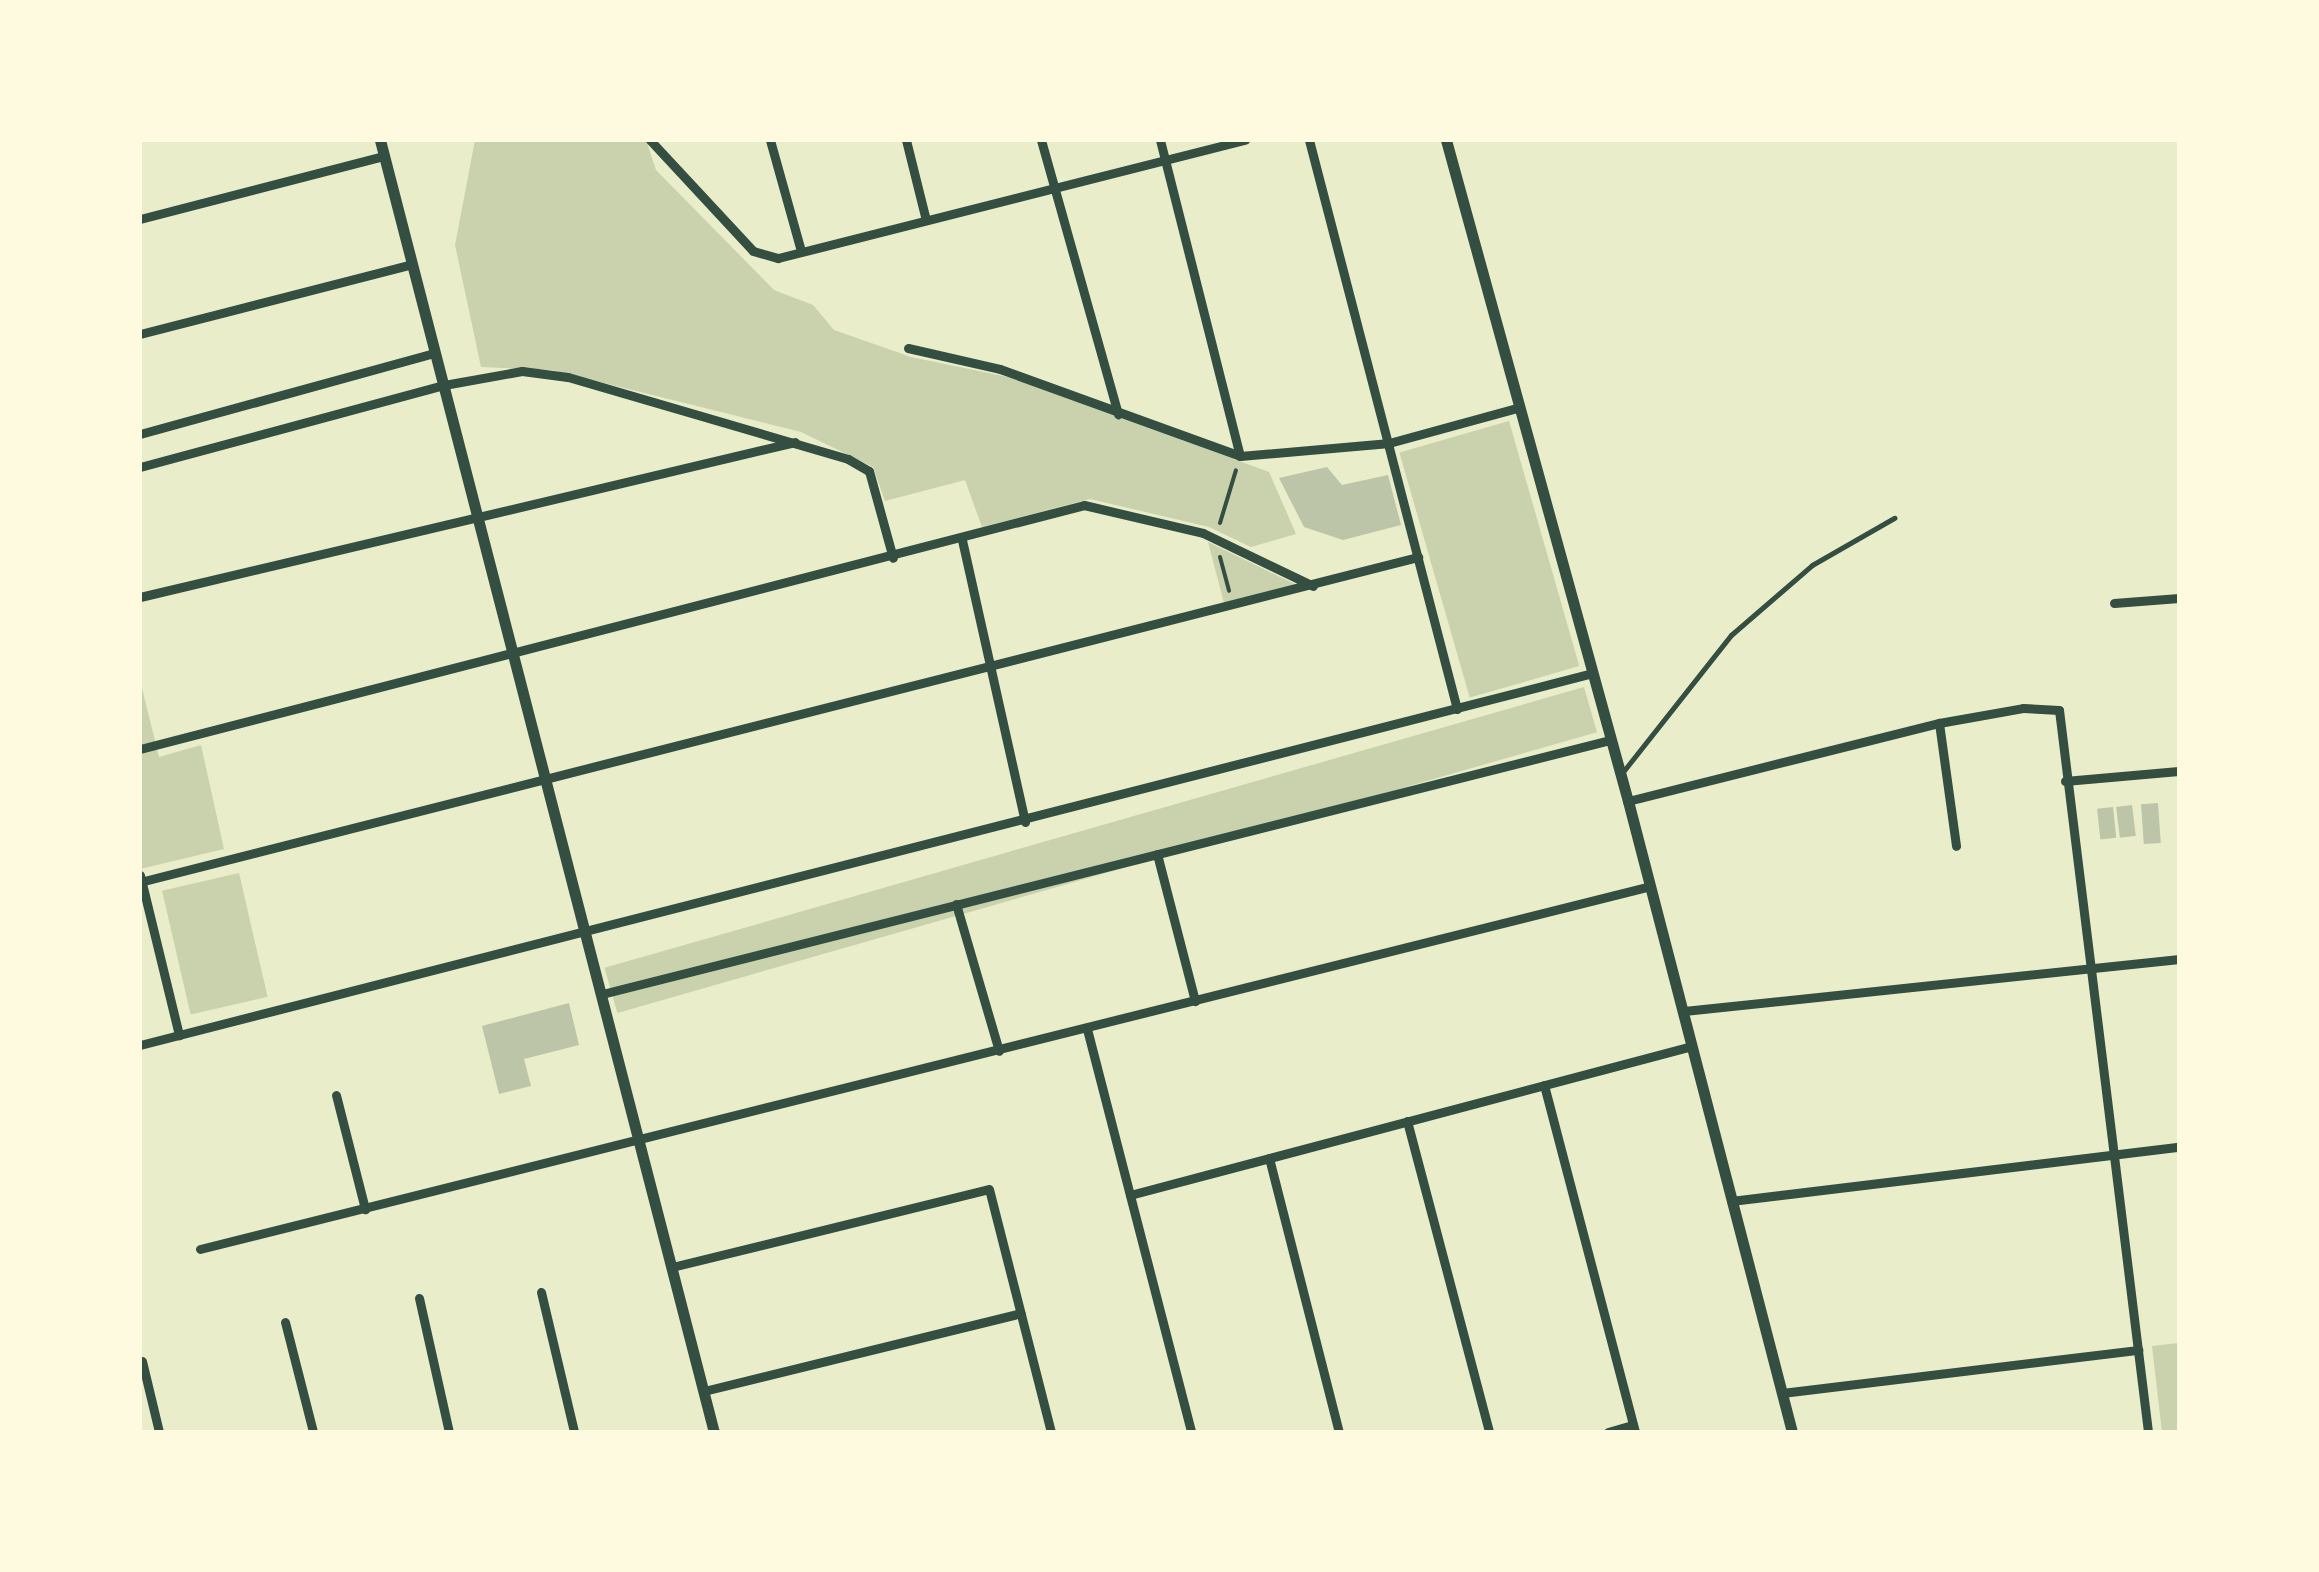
<!DOCTYPE html>
<html>
<head>
<meta charset="utf-8">
<style>
  body { margin:0 }
  #map { position:relative; width:2319px; height:1572px; overflow:hidden; background:#e9edc9; font-family:"DM Sans",sans-serif }
  div>[style] { position:absolute }
  .green>* { inset:0; background:#cad2ad; transform-origin:0 0 }
  .building>* { inset:0; background:#bcc5a7; transform-origin:0 0 }
  .path>* { height:4px; margin:-2px; padding:0 2px; transform-origin:2px; border-radius:2px; background:#344e41 }
  .service>* { height:5px; margin:-2.5px; padding:0 2.5px; transform-origin:2.5px; border-radius:2.5px; background:#344e41 }
  .minor>* { height:9px; margin:-4.5px; padding:0 4.5px; transform-origin:4.5px; border-radius:4.5px; background:#344e41 }
  .tertiary>* { height:11px; margin:-5.5px; padding:0 5.5px; transform-origin:5.5px; border-radius:5.5px; background:#344e41 }
  span { translate:-50% -50%; white-space:nowrap; text-align:center; line-height:1.15; -webkit-text-stroke:8px #fefae0; paint-order:stroke }
  .frame { position:absolute; inset:0; border:142px solid #fefae0; pointer-events:none }
</style>
</head>
<body>
<div id="map">
  <div class="green">
    <div style="clip-path:polygon(475px 140px,646px 140px,656px 170px,774px 290px,813px 305px,834px 330px,911px 357px,1018px 379px,1269px 472px,1296px 534px,1251px 547px,1209px 527px,1090px 499px,982px 527px,965px 480px,885px 501px,873px 467px,801px 432px,552px 370px,481px 367px,455px 245px)"></div>
    <div style="left:1509px;top:421px;width:255px;height:114px;rotate:74deg"></div>
    <div style="clip-path:polygon(1208px 542px,1295px 584px,1224px 603px)"></div>
    <div style="clip-path:polygon(140px 680px,159px 757px,201px 745px,224px 849px,140px 869px)"></div>
    <div style="left:1584px;top:687px;width:47px;height:1019px;rotate:74deg"></div>
    <div style="left:239px;top:873px;width:127px;height:79px;rotate:77deg"></div>
    <div style="clip-path:polygon(2179px 1343px,2179px 1432px,2162px 1432px,2152px 1346px)"></div>
  </div>
  <div class="building">
    <div style="clip-path:polygon(1327px 467px,1342px 485px,1388px 475px,1401px 525px,1343px 540px,1304px 527px,1279px 478px)"></div>
    <div style="left:2158px;top:803px;width:40px;height:17px;rotate:86deg"></div>
    <div style="left:2132px;top:805px;width:31px;height:16px;rotate:83deg"></div>
    <div style="left:2113px;top:807px;width:31px;height:16px;rotate:84deg"></div>
    <div style="clip-path:polygon(569px 1003px,579px 1045px,524px 1059px,531px 1086px,499px 1094px,482px 1026px)"></div>
  </div>
  <div class="path">
    <div style="left:1220px;top:523px;width:55px;rotate:-73.2deg"></div>
    <div style="left:1220px;top:557px;width:35px;rotate:75deg"></div>
  </div>
  <div class="service">
    <div style="left:1622px;top:773px;width:176px;rotate:-51.7deg"></div>
    <div style="left:1731px;top:635px;width:107px;rotate:-40.8deg"></div>
    <div style="left:1812px;top:565px;width:95px;rotate:-29.8deg"></div>
  </div>
  <div class="minor">
    <div style="left:650px;top:140px;width:151px;rotate:47.1deg"></div>
    <div style="left:753px;top:251px;width:26px;rotate:16deg"></div>
    <div style="left:778px;top:258px;width:482px;rotate:-14.2deg"></div>
    <div style="left:770px;top:140px;width:115px;rotate:74.4deg"></div>
    <div style="left:906px;top:140px;width:82px;rotate:76deg"></div>
    <div style="left:1041px;top:140px;width:285px;rotate:74.3deg"></div>
    <div style="left:1160px;top:140px;width:326px;rotate:75.8deg"></div>
    <div style="left:1309px;top:140px;width:588px;rotate:75.42deg"></div>
    <div style="left:140px;top:219px;width:252px;rotate:-14.5deg"></div>
    <div style="left:140px;top:334px;width:281px;rotate:-14.4deg"></div>
    <div style="left:908px;top:348px;width:94px;rotate:12.9deg"></div>
    <div style="left:1000px;top:369px;width:255px;rotate:19.9deg"></div>
    <div style="left:1240px;top:456px;width:150px;rotate:-5deg"></div>
    <div style="left:1389px;top:443px;width:133px;rotate:-15.3deg"></div>
    <div style="left:140px;top:434px;width:306px;rotate:-15.4deg"></div>
    <div style="left:140px;top:467px;width:315px;rotate:-15.1deg"></div>
    <div style="left:444px;top:385px;width:79px;rotate:-10.2deg"></div>
    <div style="left:522px;top:371px;width:46px;rotate:7.4deg"></div>
    <div style="left:568px;top:377px;width:292px;rotate:16.3deg"></div>
    <div style="left:848px;top:459px;width:24px;rotate:30deg"></div>
    <div style="left:869px;top:471px;width:90px;rotate:74.6deg"></div>
    <div style="left:962px;top:540px;width:289px;rotate:77.4deg"></div>
    <div style="left:140px;top:597px;width:673px;rotate:-13.31deg"></div>
    <div style="left:2114px;top:603px;width:65px;rotate:-4.4deg"></div>
    <div style="left:1939px;top:723px;width:124px;rotate:82.1deg"></div>
    <div style="left:140px;top:749px;width:975px;rotate:-14.49deg"></div>
    <div style="left:1084px;top:505px;width:122px;rotate:13.2deg"></div>
    <div style="left:1203px;top:533px;width:122px;rotate:25.7deg"></div>
    <div style="left:2065px;top:781px;width:114px;rotate:-5deg"></div>
    <div style="left:1628px;top:801px;width:321px;rotate:-14.1deg"></div>
    <div style="left:1939px;top:723px;width:85px;rotate:-10.1deg"></div>
    <div style="left:2023px;top:708px;width:36px;rotate:3deg"></div>
    <div style="left:2059px;top:710px;width:727px;rotate:82.97deg"></div>
    <div style="left:1157px;top:854px;width:152px;rotate:75.5deg"></div>
    <div style="left:140px;top:875px;width:165px;rotate:76.3deg"></div>
    <div style="left:140px;top:882px;width:1319px;rotate:-14.27deg"></div>
    <div style="left:956px;top:904px;width:153px;rotate:73.7deg"></div>
    <div style="left:602px;top:994px;width:1040px;rotate:-14.14deg"></div>
    <div style="left:1684px;top:1011px;width:498px;rotate:-6deg"></div>
    <div style="left:1087px;top:1029px;width:416px;rotate:75.5deg"></div>
    <div style="left:140px;top:1045px;width:1496px;rotate:-14.36deg"></div>
    <div style="left:1544px;top:1085px;width:359px;rotate:75.3deg"></div>
    <div style="left:336px;top:1095px;width:118px;rotate:75.7deg"></div>
    <div style="left:1407px;top:1121px;width:322px;rotate:75.2deg"></div>
    <div style="left:1269px;top:1158px;width:283px;rotate:75.7deg"></div>
    <div style="left:1130px;top:1195px;width:581px;rotate:-14.85deg"></div>
    <div style="left:1731px;top:1201px;width:451px;rotate:-6.9deg"></div>
    <div style="left:200px;top:1249px;width:1495px;rotate:-14.05deg"></div>
    <div style="left:672px;top:1267px;width:326px;rotate:-13.8deg"></div>
    <div style="left:989px;top:1189px;width:251px;rotate:75.7deg"></div>
    <div style="left:541px;top:1292px;width:144px;rotate:76.7deg"></div>
    <div style="left:419px;top:1298px;width:137px;rotate:77.4deg"></div>
    <div style="left:285px;top:1322px;width:114px;rotate:75.7deg"></div>
    <div style="left:142px;top:1361px;width:73px;rotate:76.5deg"></div>
    <div style="left:704px;top:1391px;width:326px;rotate:-13.8deg"></div>
    <div style="left:1782px;top:1393px;width:359px;rotate:-6.9deg"></div>
    <div style="left:1608px;top:1432px;width:26px;rotate:-16deg"></div>
  </div>
  <div class="tertiary">
    <div style="left:380px;top:140px;width:1334px;rotate:75.51deg"></div>
    <div style="left:1446px;top:140px;width:686px;rotate:74.61deg"></div>
    <div style="left:1628px;top:801px;width:652px;rotate:75.43deg"></div>
  </div>
  <div class="frame"></div>
</div>
</body>
</html>
